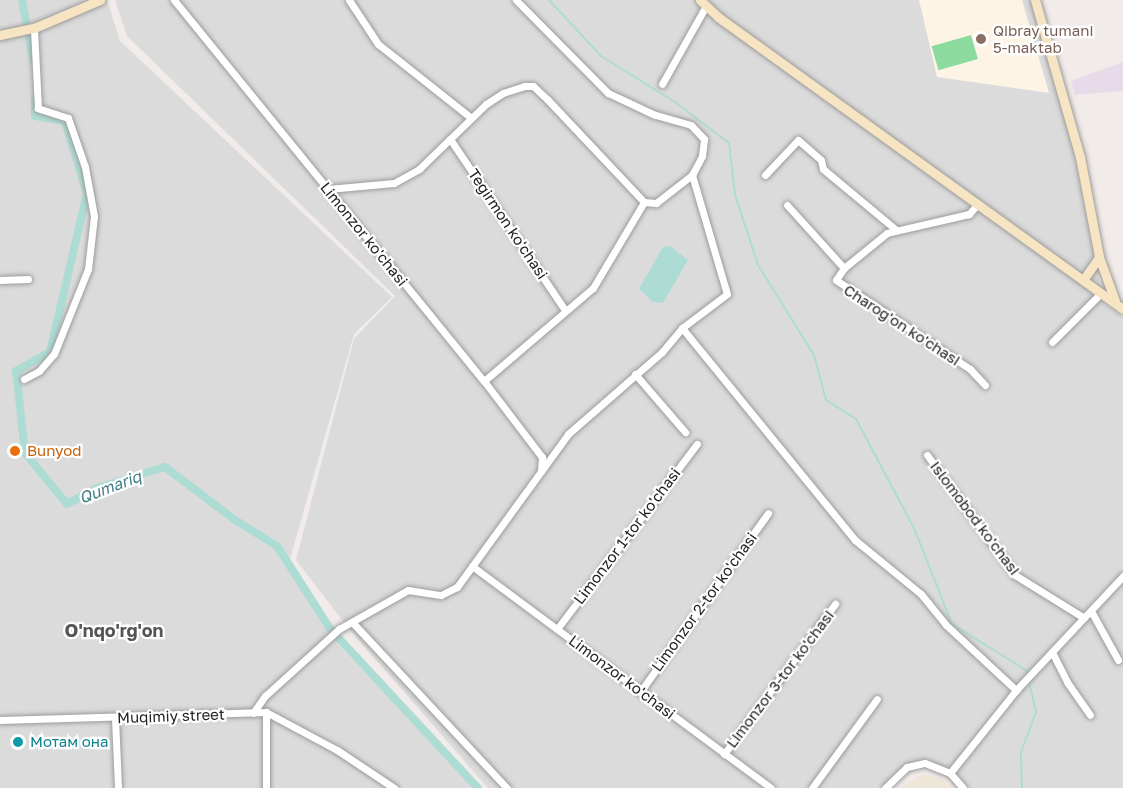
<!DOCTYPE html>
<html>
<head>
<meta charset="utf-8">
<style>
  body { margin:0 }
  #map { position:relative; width:1123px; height:788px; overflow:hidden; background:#f1ebe9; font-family:"Golos Text",sans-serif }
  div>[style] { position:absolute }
  .residential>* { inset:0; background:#dcdbdb }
  .industrial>* { inset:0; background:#e7dbea }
  .education>* { inset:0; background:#fdf4e6 }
  .farmland>* { inset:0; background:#eee6d6 }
  .pitch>* { inset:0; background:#8dda9e; transform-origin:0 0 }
  .water>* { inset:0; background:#addcd4 }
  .stream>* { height:2px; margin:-1px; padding:0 1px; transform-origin:1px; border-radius:1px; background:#addcd4 }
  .canal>* { height:8px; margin:-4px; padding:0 4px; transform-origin:4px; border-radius:4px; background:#addcd4 }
  .roads { filter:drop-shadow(0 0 2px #9c9c9c) drop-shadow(0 0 2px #9c9c9c) }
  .minor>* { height:7px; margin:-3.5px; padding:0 3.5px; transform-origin:3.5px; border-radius:3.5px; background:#fff }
  .secondary>* { height:9px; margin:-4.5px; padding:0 4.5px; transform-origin:4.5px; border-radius:4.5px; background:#f6e4c2 }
  .dots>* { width:16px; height:16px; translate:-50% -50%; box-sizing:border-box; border:3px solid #fff; border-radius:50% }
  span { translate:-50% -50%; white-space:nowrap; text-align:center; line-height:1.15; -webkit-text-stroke:4.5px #fff; paint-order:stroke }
  .education-label { font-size:15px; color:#785e54 }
  .left { translate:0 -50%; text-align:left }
  .street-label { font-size:15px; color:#222 }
  .food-label { font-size:15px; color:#c56008 }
  .culture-label { font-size:15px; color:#0d838f }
  .water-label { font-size:16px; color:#427e85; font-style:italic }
  .quarter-label { font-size:18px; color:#555; font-weight:700 }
</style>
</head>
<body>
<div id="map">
  <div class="residential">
    <div style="clip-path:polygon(0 0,107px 0,120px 41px,392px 297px,354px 334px,290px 559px,335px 641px,475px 788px,0 788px)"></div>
    <div style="clip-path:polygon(115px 0,1032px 0,1065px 108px,1104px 304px,1123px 317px,1123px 788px,958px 788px,947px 777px,922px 767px,906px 772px,891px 788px,488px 788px,349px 629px,296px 560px,354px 339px,395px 296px,127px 36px)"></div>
  </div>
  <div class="industrial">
    <div style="clip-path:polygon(1123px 62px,1123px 91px,1075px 95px,1071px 81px)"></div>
  </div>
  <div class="education">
    <div style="clip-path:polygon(919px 0,1022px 0,1049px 93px,937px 77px)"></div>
  </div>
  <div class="farmland">
    <div style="clip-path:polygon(923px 774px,942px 779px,951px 788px,900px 788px)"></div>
  </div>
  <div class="pitch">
    <div style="left:971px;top:35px;width:25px;height:41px;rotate:74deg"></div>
  </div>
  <div class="water">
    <div style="clip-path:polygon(670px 246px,688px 260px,663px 303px,653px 302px,639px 289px,663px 247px)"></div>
  </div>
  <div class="stream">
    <div style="left:549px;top:0;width:76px;rotate:47.1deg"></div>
    <div style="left:601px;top:56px;width:87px;rotate:31.9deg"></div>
    <div style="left:675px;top:102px;width:68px;rotate:37.2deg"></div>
    <div style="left:729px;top:143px;width:52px;rotate:83.4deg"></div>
    <div style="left:735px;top:195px;width:74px;rotate:71.8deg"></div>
    <div style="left:758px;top:265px;width:106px;rotate:58.1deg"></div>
    <div style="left:814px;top:355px;width:47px;rotate:75.1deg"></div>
    <div style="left:826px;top:400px;width:36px;rotate:32deg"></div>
    <div style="left:856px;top:419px;width:123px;rotate:62deg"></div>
    <div style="left:914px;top:528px;width:103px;rotate:68.4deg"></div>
    <div style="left:952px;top:624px;width:87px;rotate:31.9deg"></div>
    <div style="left:1026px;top:670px;width:5px;rotate:79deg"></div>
    <div style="left:1022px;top:788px;width:36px;rotate:-92deg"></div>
    <div style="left:1021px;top:752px;width:43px;rotate:-69.4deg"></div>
    <div style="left:1036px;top:712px;width:32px;rotate:-103deg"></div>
  </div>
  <div class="canal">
    <div style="left:22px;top:0;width:61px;rotate:79.6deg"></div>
    <div style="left:35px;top:99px;width:17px;rotate:90deg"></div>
    <div style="left:35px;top:116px;width:30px;rotate:9deg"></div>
    <div style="left:65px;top:121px;width:75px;rotate:73deg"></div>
    <div style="left:87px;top:193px;width:163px;rotate:103.1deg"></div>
    <div style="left:50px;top:352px;width:39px;rotate:151deg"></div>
    <div style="left:16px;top:371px;width:82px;rotate:83.7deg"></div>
    <div style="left:25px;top:453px;width:66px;rotate:50.5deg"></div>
    <div style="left:67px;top:504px;width:34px;rotate:-28deg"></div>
    <div style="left:97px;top:488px;width:71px;rotate:-17.2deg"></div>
    <div style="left:165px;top:467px;width:88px;rotate:37.1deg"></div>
    <div style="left:235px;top:520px;width:49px;rotate:31.8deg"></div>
    <div style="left:277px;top:546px;width:100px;rotate:57.3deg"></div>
    <div style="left:331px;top:630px;width:216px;rotate:47.1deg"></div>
  </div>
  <div class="roads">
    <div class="minor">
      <div style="left:174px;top:0;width:491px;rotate:50.9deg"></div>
      <div style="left:484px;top:381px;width:96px;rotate:52.7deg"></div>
      <div style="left:542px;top:457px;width:14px;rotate:94deg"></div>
      <div style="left:349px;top:0;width:53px;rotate:56.6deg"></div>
      <div style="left:378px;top:44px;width:117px;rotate:38.4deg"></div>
      <div style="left:662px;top:84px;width:90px;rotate:-60.6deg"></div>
      <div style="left:450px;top:139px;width:206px;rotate:56.1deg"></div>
      <div style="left:765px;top:175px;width:48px;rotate:-46.7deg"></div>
      <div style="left:798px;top:140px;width:30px;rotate:41deg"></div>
      <div style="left:821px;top:160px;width:9px;rotate:77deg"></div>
      <div style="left:823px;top:169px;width:94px;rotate:39.8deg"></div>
      <div style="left:328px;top:189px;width:66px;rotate:-5.2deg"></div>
      <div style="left:394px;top:183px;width:29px;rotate:-29deg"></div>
      <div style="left:419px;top:169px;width:93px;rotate:-44.1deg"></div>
      <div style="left:486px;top:104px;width:20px;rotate:-33deg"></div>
      <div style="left:503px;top:93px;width:23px;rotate:-18deg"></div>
      <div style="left:525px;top:86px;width:8px"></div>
      <div style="left:533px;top:86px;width:19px;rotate:43deg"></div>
      <div style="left:547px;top:99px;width:141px;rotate:46.7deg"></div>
      <div style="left:644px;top:202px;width:12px;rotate:5deg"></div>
      <div style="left:656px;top:203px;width:46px;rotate:-37.9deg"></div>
      <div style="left:692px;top:175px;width:21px;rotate:-62deg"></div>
      <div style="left:702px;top:156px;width:17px;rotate:-83deg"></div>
      <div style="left:704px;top:139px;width:19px;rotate:-133deg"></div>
      <div style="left:691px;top:125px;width:37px;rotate:-164deg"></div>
      <div style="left:655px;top:115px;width:52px;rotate:-154.9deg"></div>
      <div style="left:608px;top:93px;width:131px;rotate:-134.7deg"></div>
      <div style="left:787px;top:205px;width:85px;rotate:47.9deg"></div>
      <div style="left:976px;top:206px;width:11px;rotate:131deg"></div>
      <div style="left:969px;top:214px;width:84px;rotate:167deg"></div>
      <div style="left:887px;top:233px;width:55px;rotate:140.9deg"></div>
      <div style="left:844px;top:268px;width:14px;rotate:124deg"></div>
      <div style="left:836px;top:280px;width:161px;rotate:33.6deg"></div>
      <div style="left:970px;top:369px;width:22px;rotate:47deg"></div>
      <div style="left:0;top:280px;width:28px;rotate:-2deg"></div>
      <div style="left:682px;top:328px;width:274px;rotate:50.8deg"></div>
      <div style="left:855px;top:540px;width:85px;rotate:39.3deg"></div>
      <div style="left:921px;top:594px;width:40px;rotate:51deg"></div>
      <div style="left:946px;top:625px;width:96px;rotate:42.9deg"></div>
      <div style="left:1052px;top:342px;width:69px;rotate:-45deg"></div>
      <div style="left:635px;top:374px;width:77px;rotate:49.2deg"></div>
      <div style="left:24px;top:379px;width:17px;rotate:-28deg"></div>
      <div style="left:39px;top:371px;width:23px;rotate:-49deg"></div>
      <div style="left:54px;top:354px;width:92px;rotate:-68.2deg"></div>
      <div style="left:88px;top:269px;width:53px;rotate:-83.5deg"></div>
      <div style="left:94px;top:216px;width:50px;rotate:-100.4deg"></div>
      <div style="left:85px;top:167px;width:52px;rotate:-109.1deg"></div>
      <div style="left:68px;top:118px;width:32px;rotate:-162deg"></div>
      <div style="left:38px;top:108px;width:80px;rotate:-92.9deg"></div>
      <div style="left:484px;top:381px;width:143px;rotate:-40.5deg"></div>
      <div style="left:593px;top:288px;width:100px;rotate:-59.3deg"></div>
      <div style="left:927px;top:455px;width:149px;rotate:53.7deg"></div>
      <div style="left:1015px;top:575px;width:81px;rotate:31.9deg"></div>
      <div style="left:472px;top:566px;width:372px;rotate:36.6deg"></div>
      <div style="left:1091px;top:611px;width:56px;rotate:61.1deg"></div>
      <div style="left:353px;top:623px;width:226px;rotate:47deg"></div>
      <div style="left:557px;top:629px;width:232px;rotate:-52.9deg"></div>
      <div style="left:1052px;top:652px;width:34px;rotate:63deg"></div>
      <div style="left:1067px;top:682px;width:40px;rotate:55.1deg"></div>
      <div style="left:640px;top:692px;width:220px;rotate:-54.4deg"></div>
      <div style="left:253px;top:713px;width:21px;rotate:-55deg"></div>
      <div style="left:265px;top:696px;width:100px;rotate:-42.2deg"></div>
      <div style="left:339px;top:629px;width:79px;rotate:-29.5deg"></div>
      <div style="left:408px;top:590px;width:33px;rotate:9deg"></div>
      <div style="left:441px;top:595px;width:18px;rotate:-27deg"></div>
      <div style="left:457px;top:587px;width:189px;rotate:-54deg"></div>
      <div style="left:568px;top:434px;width:125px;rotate:-41.1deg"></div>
      <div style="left:662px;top:352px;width:31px;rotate:-50deg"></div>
      <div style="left:682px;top:328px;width:56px;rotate:-37.1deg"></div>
      <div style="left:727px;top:294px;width:124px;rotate:-106.4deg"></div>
      <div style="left:115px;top:718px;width:70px;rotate:87.5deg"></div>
      <div style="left:0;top:720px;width:266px;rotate:-1.7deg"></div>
      <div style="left:266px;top:712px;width:81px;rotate:28.2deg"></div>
      <div style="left:337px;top:750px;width:69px;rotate:33.7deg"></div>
      <div style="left:724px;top:754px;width:187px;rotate:-53.5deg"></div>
      <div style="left:950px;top:773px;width:107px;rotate:-51.4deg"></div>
      <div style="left:1017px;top:689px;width:155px;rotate:-46.8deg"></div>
      <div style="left:266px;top:788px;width:76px;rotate:-90deg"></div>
      <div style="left:812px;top:788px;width:110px;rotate:-53.9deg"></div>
      <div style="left:885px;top:788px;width:30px;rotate:-44deg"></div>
      <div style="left:907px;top:767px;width:18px;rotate:-13deg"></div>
      <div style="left:925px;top:763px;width:27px;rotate:22deg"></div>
      <div style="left:950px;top:773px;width:20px;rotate:49deg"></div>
    </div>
    <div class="secondary">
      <div style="left:700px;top:0;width:25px;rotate:43deg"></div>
      <div style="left:718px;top:17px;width:499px;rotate:35.8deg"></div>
      <div style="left:1035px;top:0;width:163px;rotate:74deg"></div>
      <div style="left:1080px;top:157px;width:102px;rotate:79.2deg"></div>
      <div style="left:1099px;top:257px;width:47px;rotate:70deg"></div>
      <div style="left:0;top:35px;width:35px;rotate:-12deg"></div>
      <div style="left:34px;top:28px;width:72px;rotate:-23deg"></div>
      <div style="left:1083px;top:280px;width:28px;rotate:-55deg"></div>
    </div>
  </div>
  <div class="dots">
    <div style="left:981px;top:39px;background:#8d6e63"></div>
    <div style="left:15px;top:451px;background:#e8710a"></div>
    <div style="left:18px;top:742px;background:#0f9aa8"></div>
  </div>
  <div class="education-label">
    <span class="left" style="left:993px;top:39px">Qibray tumani<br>5-maktab</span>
  </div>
  <div class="street-label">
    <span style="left:508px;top:224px;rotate:56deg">Tegirmon ko'chasi</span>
    <span style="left:364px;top:234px;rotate:51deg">Limonzor ko'chasi</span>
    <span style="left:902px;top:325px;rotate:33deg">Charog'on ko'chasi</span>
    <span style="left:975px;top:518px;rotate:53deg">Islomobod ko'chasi</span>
    <span style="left:627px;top:536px;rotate:-53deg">Limonzor 1-tor ko'chasi</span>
    <span style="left:704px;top:602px;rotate:-54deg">Limonzor 2-tor ko'chasi</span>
    <span style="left:622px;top:677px;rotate:37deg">Limonzor ko'chasi</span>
    <span style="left:780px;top:679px;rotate:-53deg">Limonzor 3-tor ko'chasi</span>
    <span style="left:171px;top:716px;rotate:-2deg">Muqimiy street</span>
  </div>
  <div class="food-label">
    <span class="left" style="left:27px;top:451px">Bunyod</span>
  </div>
  <div class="culture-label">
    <span class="left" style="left:30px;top:742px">Мотам она</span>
  </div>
  <div class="water-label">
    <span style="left:110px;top:487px;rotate:-21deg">Qumariq</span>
  </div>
  <div class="quarter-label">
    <span style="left:114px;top:630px">O'nqo'rg'on</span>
  </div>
</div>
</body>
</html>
